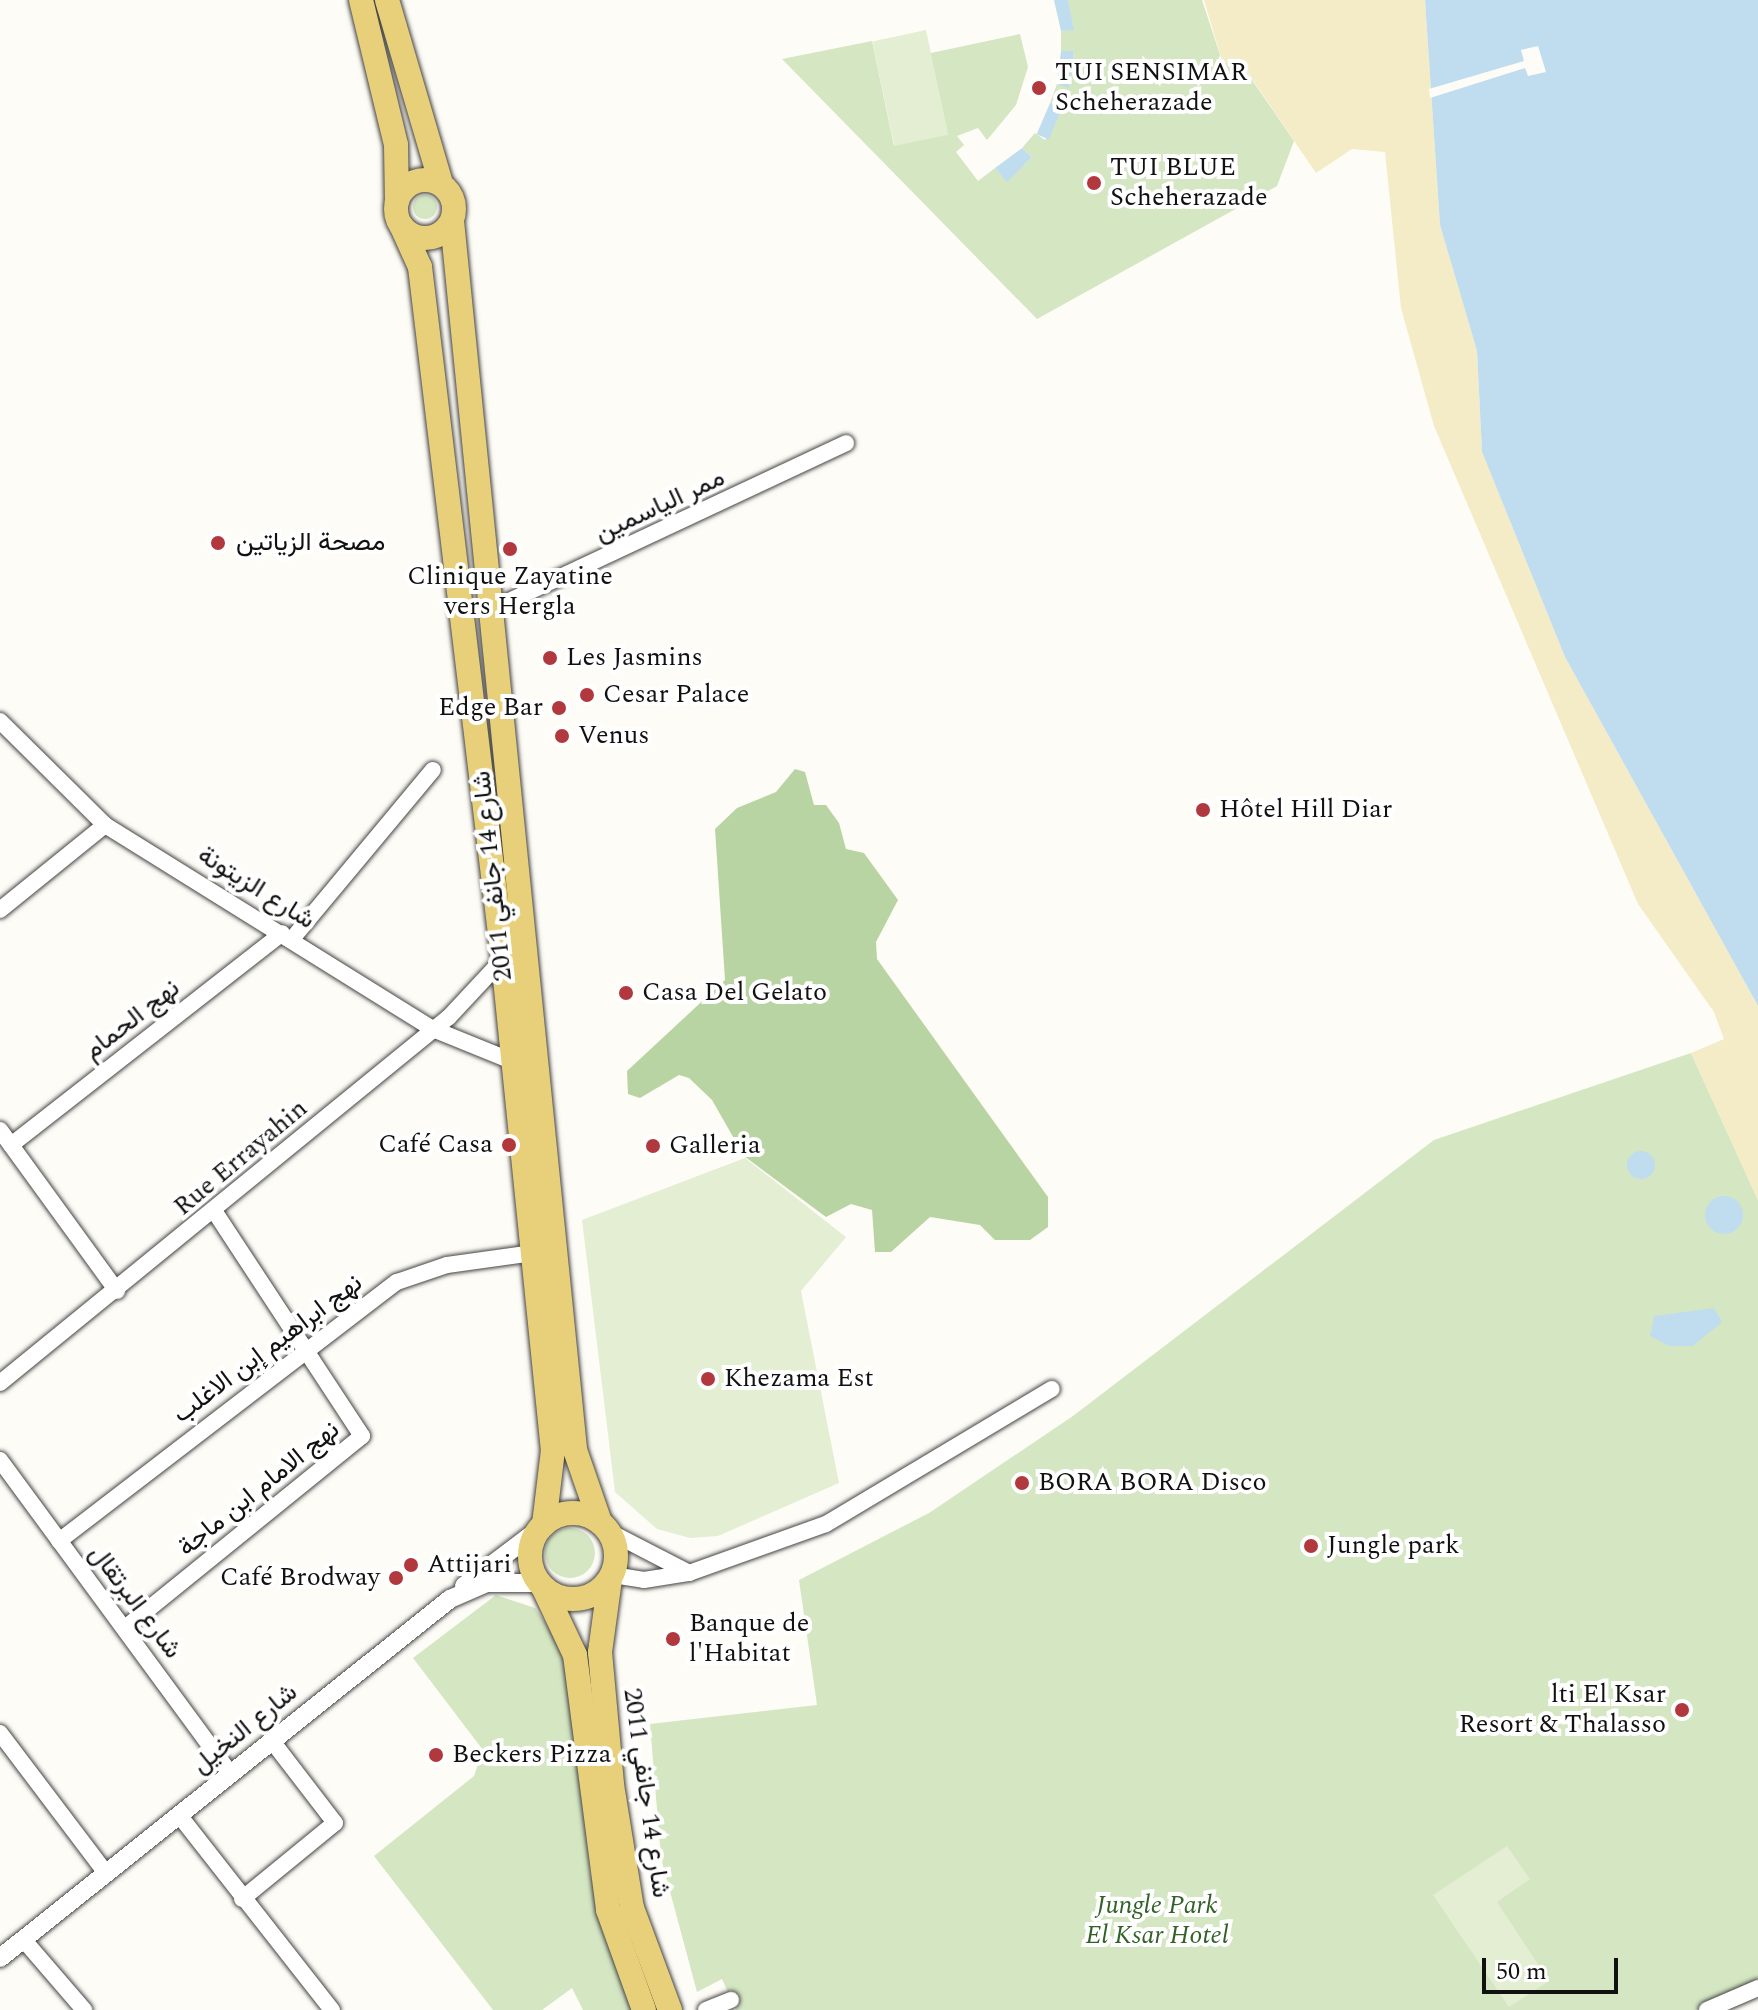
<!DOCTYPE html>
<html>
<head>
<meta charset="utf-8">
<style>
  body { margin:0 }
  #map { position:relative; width:1758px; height:2010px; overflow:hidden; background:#fefcf6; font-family:Spectral,Vazirmatn,serif }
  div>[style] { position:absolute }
  .green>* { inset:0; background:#d4e6c2 }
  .round { border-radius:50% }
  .forest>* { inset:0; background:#b9d4a3 }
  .sand>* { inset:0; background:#f4ebc7 }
  .pitch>* { inset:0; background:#e4eed3; transform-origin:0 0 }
  .water>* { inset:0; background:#c0ddf0; transform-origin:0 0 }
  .pier>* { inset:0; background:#fefcf6 }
  .roads { filter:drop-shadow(0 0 2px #444) drop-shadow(0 0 2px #444) }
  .minor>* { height:16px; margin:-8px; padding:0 8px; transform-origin:8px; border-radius:8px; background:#fff }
  .tertiary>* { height:18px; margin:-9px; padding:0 9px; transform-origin:9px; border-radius:9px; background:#fff }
  .primary>* { height:24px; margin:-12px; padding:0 12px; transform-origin:12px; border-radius:12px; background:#e8d07b }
  .primary>.ring { margin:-12px; padding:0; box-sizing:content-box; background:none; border:24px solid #e8d07b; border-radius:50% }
  .dots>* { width:22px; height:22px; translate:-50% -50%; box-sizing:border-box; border:4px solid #fff; border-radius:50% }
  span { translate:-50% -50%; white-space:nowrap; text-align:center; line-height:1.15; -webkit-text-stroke:8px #fff; paint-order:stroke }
  .poi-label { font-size:26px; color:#111 }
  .left { translate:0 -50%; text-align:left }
  .right { translate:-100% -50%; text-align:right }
  .street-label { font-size:26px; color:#111 }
  .park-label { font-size:26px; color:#336228; font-style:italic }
  .scale { position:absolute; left:1482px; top:1958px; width:136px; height:36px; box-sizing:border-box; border:4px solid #111; border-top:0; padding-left:10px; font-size:24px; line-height:28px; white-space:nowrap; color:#111; -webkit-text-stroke:6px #fff; paint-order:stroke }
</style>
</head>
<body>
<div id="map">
  <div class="green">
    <div style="clip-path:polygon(1068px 0,1202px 0,1223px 64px,1237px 58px,1294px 141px,1277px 186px,1037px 319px,782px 59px,872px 41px,894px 146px,931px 53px,1020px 34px,1028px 67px,1016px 105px,987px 140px,978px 128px,957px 136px,964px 145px,956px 152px,978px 181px,995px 168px,1007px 181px,1032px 157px,1022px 148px,1035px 133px,1045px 140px,1062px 109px,1050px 103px,1057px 84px,1069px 87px,1074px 51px,1061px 51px,1061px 31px,1073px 29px)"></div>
    <div class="round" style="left:413px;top:195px;width:24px;height:24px"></div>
    <div style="clip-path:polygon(1691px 1053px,1758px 1200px,1758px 1985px,1695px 2010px,736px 2010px,722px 1979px,697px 1992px,661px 1858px,650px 1724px,817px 1705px,799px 1580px,929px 1513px,1073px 1416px,1434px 1140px)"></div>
    <div class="round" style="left:545px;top:1528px;width:50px;height:50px"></div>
    <div style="clip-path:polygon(496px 1595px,535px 1608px,569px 1658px,590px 1874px,633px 2010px,583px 2010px,572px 1988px,542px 2010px,493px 2010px,374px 1856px,474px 1776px,483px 1750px,413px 1658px)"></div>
  </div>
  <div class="forest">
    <div style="clip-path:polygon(795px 769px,805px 772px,814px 805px,826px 805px,839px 823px,846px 849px,864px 853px,898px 900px,876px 942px,877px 959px,1048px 1197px,1048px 1227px,1030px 1240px,995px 1240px,980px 1225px,930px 1217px,891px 1252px,875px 1252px,872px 1210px,851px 1204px,826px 1217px,744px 1156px,712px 1100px,689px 1078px,679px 1075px,640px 1098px,628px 1094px,627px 1071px,725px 980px,715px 829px,737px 808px,776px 792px)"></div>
  </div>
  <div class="sand">
    <div style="clip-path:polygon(1204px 0,1425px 0,1440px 225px,1477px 351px,1482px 452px,1565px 657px,1758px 1006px,1758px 1200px,1691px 1053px,1724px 1039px,1714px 1012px,1638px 904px,1434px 426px,1401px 308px,1385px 152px,1352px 149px,1316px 173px,1238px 58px,1223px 64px)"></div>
  </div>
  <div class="pitch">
    <div style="left:926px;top:30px;width:107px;height:55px;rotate:78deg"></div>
    <div style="clip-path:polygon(745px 1158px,846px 1237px,801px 1291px,839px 1483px,718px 1536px,690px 1538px,657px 1529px,615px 1492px,582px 1220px)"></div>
    <div style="clip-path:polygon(1507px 1846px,1530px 1879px,1497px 1902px,1549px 1981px,1509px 2007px,1433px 1895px)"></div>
  </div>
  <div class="water">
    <div style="clip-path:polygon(1054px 0,1068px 0,1074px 30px,1061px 31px)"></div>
    <div style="clip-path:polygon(1425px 0,1758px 0,1758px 1006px,1565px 657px,1482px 452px,1477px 351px,1440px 225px)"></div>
    <div style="clip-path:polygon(1061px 51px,1074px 51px,1069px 88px,1057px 84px)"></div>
    <div style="left:1050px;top:103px;width:13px;height:34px;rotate:23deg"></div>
    <div style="clip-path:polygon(1022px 148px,1032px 157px,1007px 182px,995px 168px)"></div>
    <div class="round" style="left:1627px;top:1151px;width:28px;height:28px"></div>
    <div class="round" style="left:1705px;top:1196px;width:38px;height:38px"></div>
    <div style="clip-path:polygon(1714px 1308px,1722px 1322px,1693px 1346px,1669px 1346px,1650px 1336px,1654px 1316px)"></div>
  </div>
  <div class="pier">
    <div style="clip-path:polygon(1538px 46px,1546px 72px,1528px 76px,1525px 68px,1430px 98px,1429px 89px,1524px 61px,1521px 50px)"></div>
  </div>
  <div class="roads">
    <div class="minor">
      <div style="left:492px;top:609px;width:391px;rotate:-25.1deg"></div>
      <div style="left:0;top:721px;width:148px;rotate:44.7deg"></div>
      <div style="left:105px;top:825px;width:386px;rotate:31.9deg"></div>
      <div style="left:433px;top:1029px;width:85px;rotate:22.1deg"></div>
      <div style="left:0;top:910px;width:135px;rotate:-39deg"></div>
      <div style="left:292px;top:939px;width:220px;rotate:-50.2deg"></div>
      <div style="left:0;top:1130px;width:199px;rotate:54deg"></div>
      <div style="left:11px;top:1145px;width:344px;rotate:-38deg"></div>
      <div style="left:0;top:1383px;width:579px;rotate:-39.19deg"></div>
      <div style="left:449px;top:1017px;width:79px;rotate:-47deg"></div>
      <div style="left:0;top:1460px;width:390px;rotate:53.7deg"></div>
      <div style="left:610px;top:1532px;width:89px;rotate:27.4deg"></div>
      <div style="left:59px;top:1541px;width:426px;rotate:-37.5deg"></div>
      <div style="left:397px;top:1282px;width:53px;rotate:-18.8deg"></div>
      <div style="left:447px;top:1265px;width:87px;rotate:-7.9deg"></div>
      <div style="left:613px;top:1575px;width:31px;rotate:9deg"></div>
      <div style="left:644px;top:1580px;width:46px;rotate:-8.8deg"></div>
      <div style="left:689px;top:1573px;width:145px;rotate:-19.7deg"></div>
      <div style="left:826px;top:1524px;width:263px;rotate:-30.9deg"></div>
      <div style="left:125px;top:1628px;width:305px;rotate:-39deg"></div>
      <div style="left:362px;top:1436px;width:269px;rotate:-123.3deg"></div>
      <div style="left:0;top:1733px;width:176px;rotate:52.9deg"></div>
      <div style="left:179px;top:1815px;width:248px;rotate:51.9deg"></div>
      <div style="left:242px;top:1899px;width:120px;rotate:-39.3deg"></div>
      <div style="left:335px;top:1823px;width:103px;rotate:-127.5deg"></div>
      <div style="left:23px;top:1939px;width:94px;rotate:49.3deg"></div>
      <div style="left:706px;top:2010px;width:27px;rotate:-22deg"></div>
      <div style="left:1707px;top:2010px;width:56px;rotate:-23.3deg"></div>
    </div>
    <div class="tertiary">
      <div style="left:464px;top:1586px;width:94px;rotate:-37.2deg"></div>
      <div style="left:0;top:1958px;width:576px;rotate:-38.58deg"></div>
      <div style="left:450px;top:1599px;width:40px;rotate:-23.4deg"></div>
      <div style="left:487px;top:1583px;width:53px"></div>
    </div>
    <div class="primary">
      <div style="left:361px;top:0;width:149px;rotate:76.4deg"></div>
      <div style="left:396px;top:145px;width:56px;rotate:89deg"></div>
      <div style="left:387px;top:0;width:191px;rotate:73.6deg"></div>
      <div class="ring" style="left:396px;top:180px;width:34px;height:34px"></div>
      <div style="left:452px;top:221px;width:1235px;rotate:84.28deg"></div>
      <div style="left:575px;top:1450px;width:76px;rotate:70.9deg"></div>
      <div style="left:402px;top:227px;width:44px;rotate:65.8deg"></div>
      <div style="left:420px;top:267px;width:697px;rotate:83.16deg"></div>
      <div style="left:503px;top:959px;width:494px;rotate:84.2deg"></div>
      <div style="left:553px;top:1450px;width:75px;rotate:96.9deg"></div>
      <div class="ring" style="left:530px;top:1513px;width:62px;height:62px"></div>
      <div style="left:610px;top:1579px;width:74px;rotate:97.8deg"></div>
      <div style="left:600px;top:1652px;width:134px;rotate:84.8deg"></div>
      <div style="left:612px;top:1785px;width:125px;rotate:80.8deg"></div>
      <div style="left:632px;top:1908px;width:109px;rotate:69.6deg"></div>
      <div style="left:543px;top:1587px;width:75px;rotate:64.8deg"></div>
      <div style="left:575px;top:1655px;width:257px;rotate:82.6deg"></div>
      <div style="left:608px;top:1910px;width:106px;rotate:70.2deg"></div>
    </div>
  </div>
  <div class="dots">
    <div style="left:1039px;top:88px;background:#b1383c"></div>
    <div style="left:1094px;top:183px;background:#b1383c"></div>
    <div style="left:218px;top:543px;background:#b1383c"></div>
    <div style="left:510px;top:549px;background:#b1383c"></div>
    <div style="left:550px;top:658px;background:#b1383c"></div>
    <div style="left:587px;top:695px;background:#b1383c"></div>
    <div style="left:559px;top:708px;background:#b1383c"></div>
    <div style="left:562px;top:736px;background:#b1383c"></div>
    <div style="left:1203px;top:810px;background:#b1383c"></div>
    <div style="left:626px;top:993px;background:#b1383c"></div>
    <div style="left:509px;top:1145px;background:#b1383c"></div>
    <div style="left:653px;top:1146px;background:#b1383c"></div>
    <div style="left:708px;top:1379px;background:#b1383c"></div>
    <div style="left:1022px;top:1483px;background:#b1383c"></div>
    <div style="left:1311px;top:1546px;background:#b1383c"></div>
    <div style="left:411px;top:1565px;background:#b1383c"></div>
    <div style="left:396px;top:1578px;background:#b1383c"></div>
    <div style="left:673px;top:1639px;background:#b1383c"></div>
    <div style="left:1682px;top:1710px;background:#b1383c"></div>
    <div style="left:436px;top:1755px;background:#b1383c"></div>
  </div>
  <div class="poi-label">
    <span class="left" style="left:1055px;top:88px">TUI SENSIMAR<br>Scheherazade</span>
    <span class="left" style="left:1110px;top:183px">TUI BLUE<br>Scheherazade</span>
    <span class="left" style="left:236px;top:543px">مصحة الزياتين</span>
    <span style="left:510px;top:592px">Clinique Zayatine<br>vers Hergla</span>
    <span class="left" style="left:566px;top:658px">Les Jasmins</span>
    <span class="left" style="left:603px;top:695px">Cesar Palace</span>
    <span class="right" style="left:543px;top:708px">Edge Bar</span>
    <span class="left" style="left:578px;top:736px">Venus</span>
    <span class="left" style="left:1219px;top:810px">Hôtel Hill Diar</span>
    <span class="left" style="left:642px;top:993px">Casa Del Gelato</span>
    <span class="right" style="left:493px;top:1145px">Café Casa</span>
    <span class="left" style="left:669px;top:1146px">Galleria</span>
    <span class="left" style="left:724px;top:1379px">Khezama Est</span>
    <span class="left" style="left:1038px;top:1483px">BORA BORA Disco</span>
    <span class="left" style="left:1327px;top:1546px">Jungle park</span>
    <span class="left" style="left:427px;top:1565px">Attijari</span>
    <span class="right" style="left:380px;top:1578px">Café Brodway</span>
    <span class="left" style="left:689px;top:1639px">Banque de<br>l'Habitat</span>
    <span class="right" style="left:1666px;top:1710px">lti El Ksar<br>Resort &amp; Thalasso</span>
    <span class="left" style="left:452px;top:1755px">Beckers Pizza</span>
  </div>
  <div class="street-label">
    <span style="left:660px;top:506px;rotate:-25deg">ممر الياسمين</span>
    <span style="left:493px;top:876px;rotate:-96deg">شارع 14 جانفي 2011</span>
    <span style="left:256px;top:888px;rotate:32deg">شارع الزيتونة</span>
    <span style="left:132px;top:1020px;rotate:-38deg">نهج الحمام</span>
    <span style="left:241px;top:1158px;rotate:-40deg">Rue Errayahin</span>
    <span style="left:268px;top:1349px;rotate:-37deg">نهج ابراهيم إبن الاغلب</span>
    <span style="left:259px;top:1489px;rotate:-39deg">نهج الامام ابن ماجة</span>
    <span style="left:135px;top:1602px;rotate:53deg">شارع البرتقال</span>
    <span style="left:245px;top:1729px;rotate:-39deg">شارع النخيل</span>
    <span style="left:646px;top:1793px;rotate:82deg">شارع 14 جانفي 2011</span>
  </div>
  <div class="park-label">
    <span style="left:1157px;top:1921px">Jungle Park<br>El Ksar Hotel</span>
  </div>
  <div class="scale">50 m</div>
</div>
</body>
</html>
